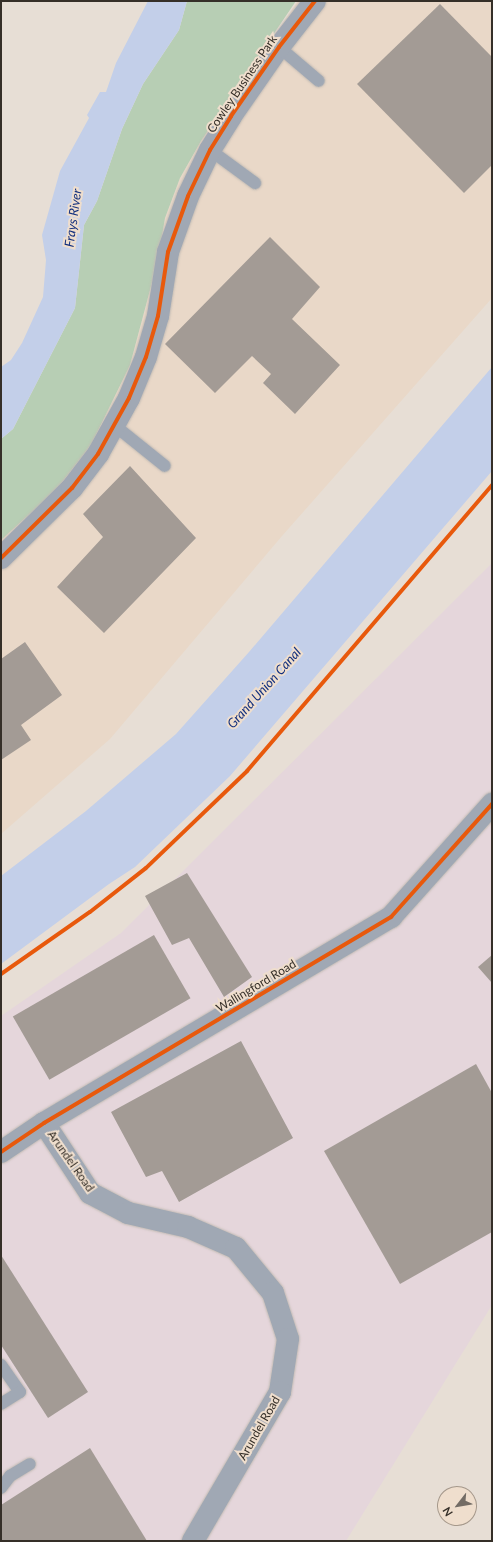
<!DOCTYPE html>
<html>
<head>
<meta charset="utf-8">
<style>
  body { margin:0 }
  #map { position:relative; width:493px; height:1542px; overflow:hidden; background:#e7ded5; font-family:Lato,sans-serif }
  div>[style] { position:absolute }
  .built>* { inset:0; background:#e9d8c8 }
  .industrial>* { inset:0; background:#e5d6db }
  .green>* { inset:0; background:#b7ceb4 }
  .water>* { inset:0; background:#c3cfe9 }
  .building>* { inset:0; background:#a39b95; transform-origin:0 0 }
  .roads { filter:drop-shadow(0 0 1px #c2bbb4) drop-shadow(0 0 1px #c2bbb4) }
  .lane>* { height:12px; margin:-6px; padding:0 6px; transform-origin:6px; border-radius:6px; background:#a0a8b4 }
  .street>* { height:22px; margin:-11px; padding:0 11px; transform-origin:11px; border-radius:11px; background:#a0a8b4 }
  .cycleway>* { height:4px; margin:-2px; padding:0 2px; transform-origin:2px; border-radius:2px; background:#e8590c }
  span { translate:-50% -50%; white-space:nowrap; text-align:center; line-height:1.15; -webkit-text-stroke:4px #efdecd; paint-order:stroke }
  .street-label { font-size:12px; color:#352f28 }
  .water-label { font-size:13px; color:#122f7d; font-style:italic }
  .frame { position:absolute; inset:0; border:2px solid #352f28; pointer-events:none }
  .north { position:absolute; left:437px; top:1486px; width:40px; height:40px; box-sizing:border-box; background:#efdecd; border:1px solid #a5988b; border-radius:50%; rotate:239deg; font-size:11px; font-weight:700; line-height:16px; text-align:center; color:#352f28 }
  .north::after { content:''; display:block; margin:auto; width:14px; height:18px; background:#736c65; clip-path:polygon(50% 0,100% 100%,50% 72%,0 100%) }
</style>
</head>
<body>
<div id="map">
  <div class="built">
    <div style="clip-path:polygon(298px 1px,492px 1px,492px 298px,282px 536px,110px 739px,1px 834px,1px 540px,91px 445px,130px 365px,158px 260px,165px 218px,180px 178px,201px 141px)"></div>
  </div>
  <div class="industrial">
    <div style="clip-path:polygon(492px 563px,492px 1305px,346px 1541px,1px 1541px,1px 1016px,121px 933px)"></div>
  </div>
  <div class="green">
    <div style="clip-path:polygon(187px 1px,296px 1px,201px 141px,180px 178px,165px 218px,158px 260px,130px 365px,91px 445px,56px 490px,1px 540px,1px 439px,13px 429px,75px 308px,84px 225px,97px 201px,122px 129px,143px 84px,179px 30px)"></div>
  </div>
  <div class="water">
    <div style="clip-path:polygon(148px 1px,187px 1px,179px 30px,143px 84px,122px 129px,97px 201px,84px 225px,75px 308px,13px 429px,1px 439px,1px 367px,11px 360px,22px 343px,43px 297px,46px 260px,42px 235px,60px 171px,89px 118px,87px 115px,100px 92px,106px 92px,116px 63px)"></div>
    <div style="clip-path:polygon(492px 367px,492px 471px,230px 776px,135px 867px,109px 884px,1px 964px,1px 876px,86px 811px,176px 734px,249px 652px)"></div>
  </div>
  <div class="building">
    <div style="clip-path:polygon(440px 4px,492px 57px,492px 165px,464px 193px,357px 84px)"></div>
    <div style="clip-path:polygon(270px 237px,320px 287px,292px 319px,340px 365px,295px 414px,263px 383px,271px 374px,252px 356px,215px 393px,165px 344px)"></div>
    <div style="clip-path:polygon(130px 466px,196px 538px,104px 633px,57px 587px,103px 537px,83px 514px)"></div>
    <div style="clip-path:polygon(25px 642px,62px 695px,21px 725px,31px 740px,1px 760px,1px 659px)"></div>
    <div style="clip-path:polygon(187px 873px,252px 977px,224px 997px,189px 938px,172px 945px,145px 896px)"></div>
    <div style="left:154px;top:935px;width:73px;height:163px;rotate:60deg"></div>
    <div style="clip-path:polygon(492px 955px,492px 983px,478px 967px)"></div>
    <div style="clip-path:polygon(241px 1041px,293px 1138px,179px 1202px,162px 1171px,146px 1177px,111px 1112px)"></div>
    <div style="clip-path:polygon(476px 1064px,492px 1093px,492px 1232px,400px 1284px,324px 1151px)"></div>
    <div style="clip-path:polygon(1px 1255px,88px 1392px,48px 1418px,1px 1345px)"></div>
    <div style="clip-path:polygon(90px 1448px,147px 1541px,1px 1541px,1px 1505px)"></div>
  </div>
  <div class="roads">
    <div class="lane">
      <div style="left:279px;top:47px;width:52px;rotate:40.4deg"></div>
      <div style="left:210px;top:150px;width:56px;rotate:36.3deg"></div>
      <div style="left:114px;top:425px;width:65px;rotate:38.8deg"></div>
      <div style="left:1px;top:1365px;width:33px;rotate:55deg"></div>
      <div style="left:20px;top:1392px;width:22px;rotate:148deg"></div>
      <div style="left:1px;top:1488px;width:15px;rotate:-53deg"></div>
      <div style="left:10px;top:1476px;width:23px;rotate:-31deg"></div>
    </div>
    <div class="street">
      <div style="left:1px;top:558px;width:100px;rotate:-44.6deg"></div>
      <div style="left:72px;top:488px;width:43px;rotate:-52.6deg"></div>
      <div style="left:98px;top:454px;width:64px;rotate:-61deg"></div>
      <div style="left:129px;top:398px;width:44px;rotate:-67.5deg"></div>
      <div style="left:146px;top:357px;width:43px;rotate:-73.7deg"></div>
      <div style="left:158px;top:316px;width:65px;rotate:-81.1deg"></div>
      <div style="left:168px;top:252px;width:59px;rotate:-70.3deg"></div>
      <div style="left:188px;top:196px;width:51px;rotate:-64.4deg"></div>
      <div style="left:210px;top:150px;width:40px;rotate:-58deg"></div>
      <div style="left:231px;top:116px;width:84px;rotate:-55.2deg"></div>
      <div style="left:279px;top:47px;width:58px;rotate:-52deg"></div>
      <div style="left:44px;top:1123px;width:84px;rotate:56.7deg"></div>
      <div style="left:90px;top:1193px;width:43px;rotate:27.8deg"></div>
      <div style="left:128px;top:1213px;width:62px;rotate:13.1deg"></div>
      <div style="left:188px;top:1227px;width:52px;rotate:23.6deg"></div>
      <div style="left:236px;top:1248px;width:58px;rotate:50.6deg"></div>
      <div style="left:273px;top:1293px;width:48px;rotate:71.9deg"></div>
      <div style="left:288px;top:1339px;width:54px;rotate:98.6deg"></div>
      <div style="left:280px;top:1392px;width:173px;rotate:120.3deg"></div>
      <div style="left:1px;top:1152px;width:52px;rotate:-34deg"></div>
      <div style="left:44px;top:1123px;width:404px;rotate:-30.7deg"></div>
      <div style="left:391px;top:917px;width:152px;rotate:-48.2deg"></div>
    </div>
  </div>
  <div class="cycleway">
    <div style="left:1px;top:558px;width:100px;rotate:-44.6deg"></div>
    <div style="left:72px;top:488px;width:43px;rotate:-52.6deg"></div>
    <div style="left:98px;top:454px;width:64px;rotate:-61deg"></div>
    <div style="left:129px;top:398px;width:44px;rotate:-67.5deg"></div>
    <div style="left:146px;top:357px;width:43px;rotate:-73.7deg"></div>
    <div style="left:158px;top:316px;width:65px;rotate:-81.1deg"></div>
    <div style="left:168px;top:252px;width:59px;rotate:-70.3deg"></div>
    <div style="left:188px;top:196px;width:51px;rotate:-64.4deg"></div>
    <div style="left:210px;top:150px;width:40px;rotate:-58deg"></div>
    <div style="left:231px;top:116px;width:84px;rotate:-55.2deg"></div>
    <div style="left:279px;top:47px;width:58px;rotate:-52deg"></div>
    <div style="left:1px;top:974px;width:108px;rotate:-34.9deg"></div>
    <div style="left:90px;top:912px;width:71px;rotate:-38.2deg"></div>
    <div style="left:146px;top:868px;width:140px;rotate:-43.8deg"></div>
    <div style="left:247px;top:771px;width:377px;rotate:-49.4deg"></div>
    <div style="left:1px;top:1152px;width:52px;rotate:-34deg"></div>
    <div style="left:44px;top:1123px;width:404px;rotate:-30.7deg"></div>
    <div style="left:391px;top:917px;width:152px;rotate:-48.2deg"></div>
  </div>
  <div class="street-label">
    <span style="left:242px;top:84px;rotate:-56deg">Cowley Business Park</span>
    <span style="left:256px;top:986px;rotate:-31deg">Wallingford Road</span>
    <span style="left:71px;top:1161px;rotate:55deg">Arundel Road</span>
    <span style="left:259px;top:1428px;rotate:-60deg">Arundel Road</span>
  </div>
  <div class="water-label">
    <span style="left:73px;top:218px;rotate:-82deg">Frays River</span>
    <span style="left:264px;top:688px;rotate:-48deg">Grand Union Canal</span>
  </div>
  <div class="frame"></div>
  <div class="north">N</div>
</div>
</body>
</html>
